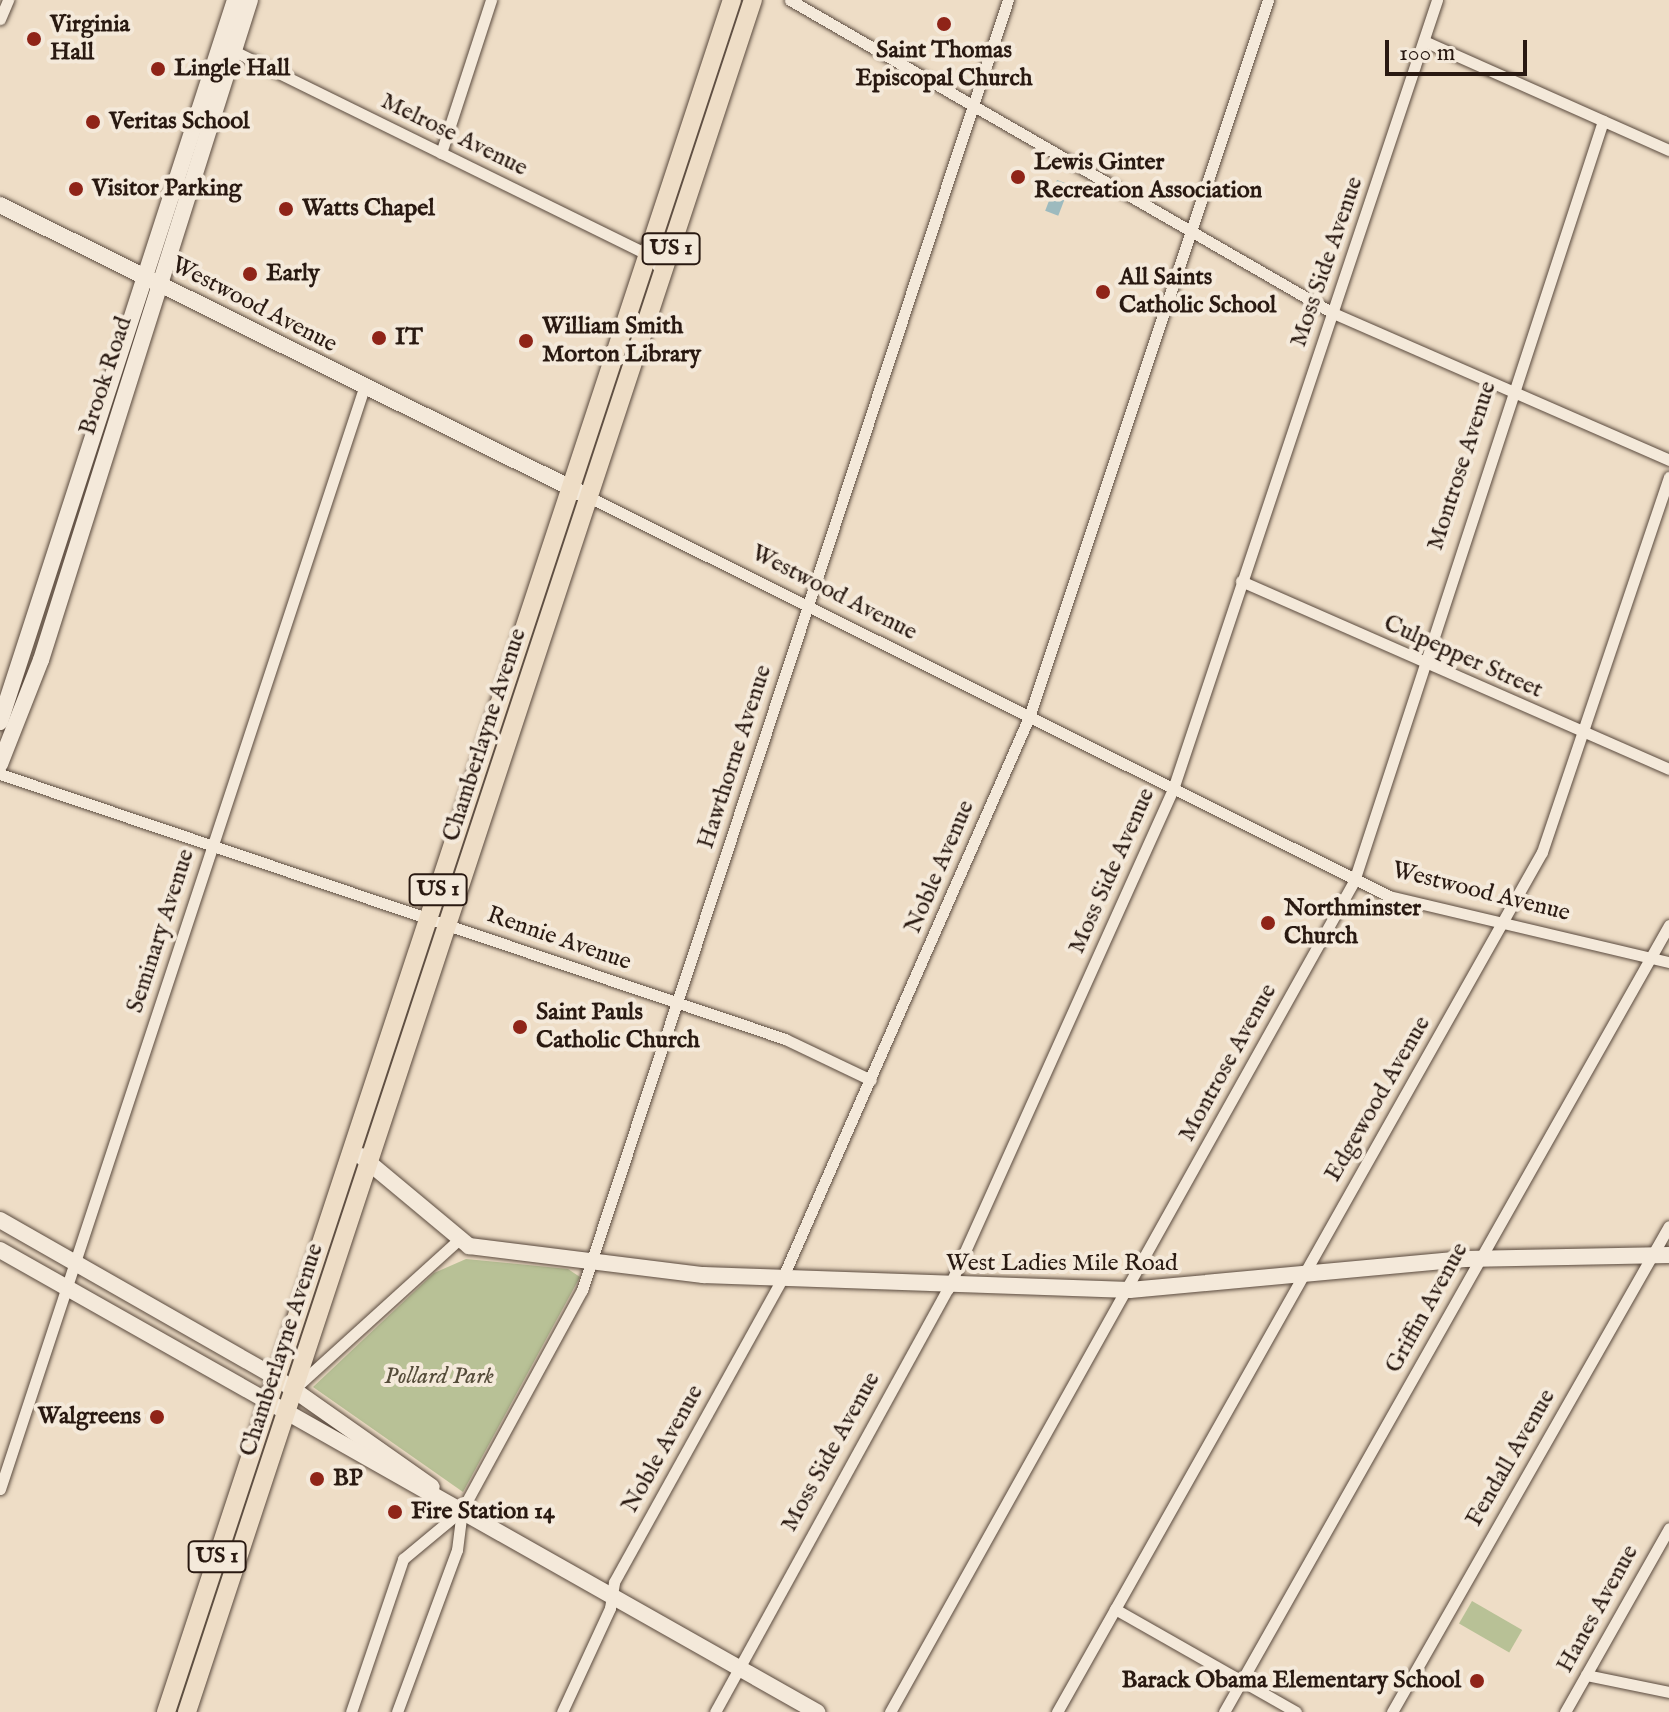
<!DOCTYPE html>
<html>
<head>
<meta charset="utf-8">
<style>
  body { margin:0 }
  #map { position:relative; width:1669px; height:1712px; overflow:hidden; background:#eeddc6; font-family:"IM FELL English",serif }
  div>[style] { position:absolute }
  .green>* { inset:0; background:#b8c196; transform-origin:0 0 }
  .water>* { inset:0; background:#9dbabe; transform-origin:0 0 }
  .roads { filter:drop-shadow(0 0 2px #5a4a3e) drop-shadow(0 0 2px #5a4a3e) }
  .street>* { height:11px; margin:-5.5px; padding:0 5.5px; transform-origin:5.5px; border-radius:5.5px; background:#f4e9da }
  .secondary>* { height:16px; margin:-8px; padding:0 8px; transform-origin:8px; border-radius:8px; background:#f4e9da }
  .primary>* { height:18px; margin:-9px; padding:0 9px; transform-origin:9px; border-radius:9px; background:#eeddc6 }
  .dots>* { width:22px; height:22px; translate:-50% -50%; box-sizing:border-box; border:4px solid #f4e9da; border-radius:50% }
  span { translate:-50% -50%; white-space:nowrap; text-align:center; line-height:1.15; -webkit-text-stroke:8px #f4e9da; paint-order:stroke }
  .shield-label span { padding:2px 6px; background:#f4e9da; border:2px solid; border-radius:6px; -webkit-text-stroke-width:0 }
  .shield-label { font-size:22px; color:#291911; font-weight:700 }
  .poi-label { font-size:24px; color:#291911; font-weight:700 }
  .left { translate:0 -50%; text-align:left }
  .right { translate:-100% -50%; text-align:right }
  .street-label { font-size:24px; color:#291911 }
  .park-label { font-size:24px; color:#544b39; font-style:italic }
  .scale { position:absolute; left:1385px; top:40px; width:142px; height:36px; box-sizing:border-box; border:4px solid #291911; border-top:0; padding-left:10px; font-size:24px; line-height:28px; white-space:nowrap; color:#291911; -webkit-text-stroke:6px #f4e9da; paint-order:stroke }
</style>
</head>
<body>
<div id="map">
  <div class="green">
    <div style="clip-path:polygon(466px 1259px,568px 1269px,580px 1277px,463px 1492px,313px 1387px,434px 1273px)"></div>
    <div style="clip-path:polygon(271px 1421px,182px 1712px,172px 1712px)"></div>
    <div style="left:1472px;top:1601px;width:58px;height:26px;rotate:30deg"></div>
  </div>
  <div class="water">
    <div style="left:1057px;top:180px;width:14px;height:33px;rotate:21deg"></div>
  </div>
  <div class="roads">
    <div class="street">
      <div style="left:790px;top:0;width:627px;rotate:29.96deg"></div>
      <div style="left:1333px;top:313px;width:367px;rotate:23.6deg"></div>
      <div style="left:0;top:19px;width:21px;rotate:-67deg"></div>
      <div style="left:1424px;top:41px;width:268px;rotate:24deg"></div>
      <div style="left:228px;top:48px;width:468px;rotate:26.2deg"></div>
      <div style="left:648px;top:255px;width:23px;rotate:49deg"></div>
      <div style="left:441px;top:153px;width:161px;rotate:-71.9deg"></div>
      <div style="left:589px;top:497px;width:894px;rotate:26.51deg"></div>
      <div style="left:1389px;top:896px;width:288px;rotate:13.3deg"></div>
      <div style="left:1241px;top:581px;width:467px;rotate:23.7deg"></div>
      <div style="left:0;top:774px;width:829px;rotate:18.65deg"></div>
      <div style="left:785px;top:1039px;width:95px;rotate:25.5deg"></div>
      <div style="left:294px;top:1389px;width:220px;rotate:-42.2deg"></div>
      <div style="left:0;top:1489px;width:1160px;rotate:-71.71deg"></div>
      <div style="left:1115px;top:1609px;width:208px;rotate:29.6deg"></div>
      <div style="left:1586px;top:1675px;width:85px;rotate:11.6deg"></div>
      <div style="left:351px;top:1712px;width:162px;rotate:-71.2deg"></div>
      <div style="left:403px;top:1559px;width:77px;rotate:-39.7deg"></div>
      <div style="left:397px;top:1712px;width:173px;rotate:-69.7deg"></div>
      <div style="left:457px;top:1550px;width:40px;rotate:-82.9deg"></div>
      <div style="left:462px;top:1510px;width:251px;rotate:-61.4deg"></div>
      <div style="left:582px;top:1290px;width:1359px;rotate:-71.73deg"></div>
      <div style="left:562px;top:1712px;width:115px;rotate:-65.2deg"></div>
      <div style="left:610px;top:1608px;width:26px;rotate:-81deg"></div>
      <div style="left:614px;top:1582px;width:346px;rotate:-61deg"></div>
      <div style="left:782px;top:1279px;width:614px;rotate:-66.27deg"></div>
      <div style="left:1029px;top:717px;width:756px;rotate:-71.57deg"></div>
      <div style="left:715px;top:1712px;width:483px;rotate:-61.2deg"></div>
      <div style="left:948px;top:1289px;width:548px;rotate:-65.77deg"></div>
      <div style="left:1173px;top:789px;width:832px;rotate:-71.5deg"></div>
      <div style="left:890px;top:1712px;width:952px;rotate:-60.82deg"></div>
      <div style="left:1354px;top:881px;width:800px;rotate:-71.86deg"></div>
      <div style="left:1057px;top:1712px;width:987px;rotate:-60.58deg"></div>
      <div style="left:1542px;top:852px;width:396px;rotate:-71.3deg"></div>
      <div style="left:1224px;top:1712px;width:904px;rotate:-60.51deg"></div>
      <div style="left:1392px;top:1712px;width:559px;rotate:-60.32deg"></div>
      <div style="left:1565px;top:1712px;width:211px;rotate:-60.5deg"></div>
    </div>
    <div class="secondary">
      <div style="left:0;top:205px;width:657px;rotate:26.37deg"></div>
      <div style="left:0;top:722px;width:759px;rotate:-71.97deg"></div>
      <div style="left:0;top:764px;width:112px;rotate:-68.5deg"></div>
      <div style="left:41px;top:660px;width:692px;rotate:-72.43deg"></div>
      <div style="left:361px;top:1156px;width:141px;rotate:39.8deg"></div>
      <div style="left:469px;top:1246px;width:236px;rotate:7.1deg"></div>
      <div style="left:703px;top:1275px;width:427px;rotate:2deg"></div>
      <div style="left:1130px;top:1290px;width:336px;rotate:-5.3deg"></div>
      <div style="left:1465px;top:1259px;width:204px;rotate:-1.1deg"></div>
      <div style="left:0;top:1220px;width:319px;rotate:29.7deg"></div>
      <div style="left:277px;top:1378px;width:189px;rotate:35.1deg"></div>
      <div style="left:0;top:1250px;width:939px;rotate:29.49deg"></div>
    </div>
    <div class="primary">
      <div style="left:166px;top:1712px;width:1803px;rotate:-71.71deg"></div>
      <div style="left:187px;top:1712px;width:1803px;rotate:-71.71deg"></div>
    </div>
  </div>
  <div class="dots">
    <div style="left:944px;top:24px;background:#8f2418"></div>
    <div style="left:34px;top:39px;background:#8f2418"></div>
    <div style="left:158px;top:69px;background:#8f2418"></div>
    <div style="left:93px;top:122px;background:#8f2418"></div>
    <div style="left:1018px;top:177px;background:#8f2418"></div>
    <div style="left:76px;top:189px;background:#8f2418"></div>
    <div style="left:286px;top:209px;background:#8f2418"></div>
    <div style="left:250px;top:274px;background:#8f2418"></div>
    <div style="left:1103px;top:292px;background:#8f2418"></div>
    <div style="left:379px;top:338px;background:#8f2418"></div>
    <div style="left:526px;top:341px;background:#8f2418"></div>
    <div style="left:1268px;top:923px;background:#8f2418"></div>
    <div style="left:520px;top:1027px;background:#8f2418"></div>
    <div style="left:157px;top:1417px;background:#8f2418"></div>
    <div style="left:317px;top:1479px;background:#8f2418"></div>
    <div style="left:395px;top:1512px;background:#8f2418"></div>
    <div style="left:1477px;top:1681px;background:#8f2418"></div>
  </div>
  <div class="shield-label">
    <span style="left:671px;top:249px">US 1</span>
    <span style="left:438px;top:890px">US 1</span>
    <span style="left:217px;top:1557px">US 1</span>
  </div>
  <div class="poi-label">
    <span class="left" style="left:50px;top:39px">Virginia<br>Hall</span>
    <span style="left:944px;top:65px">Saint Thomas<br>Episcopal Church</span>
    <span class="left" style="left:174px;top:69px">Lingle Hall</span>
    <span class="left" style="left:109px;top:122px">Veritas School</span>
    <span class="left" style="left:1034px;top:177px">Lewis Ginter<br>Recreation Association</span>
    <span class="left" style="left:92px;top:189px">Visitor Parking</span>
    <span class="left" style="left:302px;top:209px">Watts Chapel</span>
    <span class="left" style="left:266px;top:274px">Early</span>
    <span class="left" style="left:1119px;top:292px">All Saints<br>Catholic School</span>
    <span class="left" style="left:542px;top:341px">William Smith<br>Morton Library</span>
    <span class="left" style="left:395px;top:338px">IT</span>
    <span class="left" style="left:1284px;top:923px">Northminster<br>Church</span>
    <span class="left" style="left:536px;top:1027px">Saint Pauls<br>Catholic Church</span>
    <span class="right" style="left:141px;top:1417px">Walgreens</span>
    <span class="left" style="left:333px;top:1479px">BP</span>
    <span class="left" style="left:411px;top:1512px">Fire Station 14</span>
    <span class="right" style="left:1461px;top:1681px">Barack Obama Elementary School</span>
  </div>
  <div class="street-label">
    <span style="left:454px;top:135px;rotate:26deg">Melrose Avenue</span>
    <span style="left:1327px;top:262px;rotate:-71deg">Moss Side Avenue</span>
    <span style="left:254px;top:305px;rotate:27deg">Westwood Avenue</span>
    <span style="left:106px;top:376px;rotate:-72deg">Brook Road</span>
    <span style="left:1462px;top:466px;rotate:-72deg">Montrose Avenue</span>
    <span style="left:834px;top:593px;rotate:27deg">Westwood Avenue</span>
    <span style="left:1463px;top:657px;rotate:24deg">Culpepper Street</span>
    <span style="left:485px;top:735px;rotate:-72deg">Chamberlayne Avenue</span>
    <span style="left:735px;top:757px;rotate:-72deg">Hawthorne Avenue</span>
    <span style="left:940px;top:867px;rotate:-67deg">Noble Avenue</span>
    <span style="left:1112px;top:871px;rotate:-66deg">Moss Side Avenue</span>
    <span style="left:1481px;top:892px;rotate:14deg">Westwood Avenue</span>
    <span style="left:161px;top:931px;rotate:-72deg">Seminary Avenue</span>
    <span style="left:559px;top:939px;rotate:19deg">Rennie Avenue</span>
    <span style="left:1228px;top:1063px;rotate:-61deg">Montrose Avenue</span>
    <span style="left:1378px;top:1099px;rotate:-60deg">Edgewood Avenue</span>
    <span style="left:1062px;top:1264px">West Ladies Mile Road</span>
    <span style="left:1427px;top:1308px;rotate:-61deg">Griffin Avenue</span>
    <span style="left:282px;top:1350px;rotate:-72deg">Chamberlayne Avenue</span>
    <span style="left:663px;top:1449px;rotate:-61deg">Noble Avenue</span>
    <span style="left:831px;top:1452px;rotate:-61deg">Moss Side Avenue</span>
    <span style="left:1511px;top:1458px;rotate:-60deg">Fendall Avenue</span>
    <span style="left:1598px;top:1609px;rotate:-61deg">Hanes Avenue</span>
  </div>
  <div class="park-label">
    <span style="left:439px;top:1377px">Pollard Park</span>
  </div>
  <div class="scale">100 m</div>
</div>
</body>
</html>
